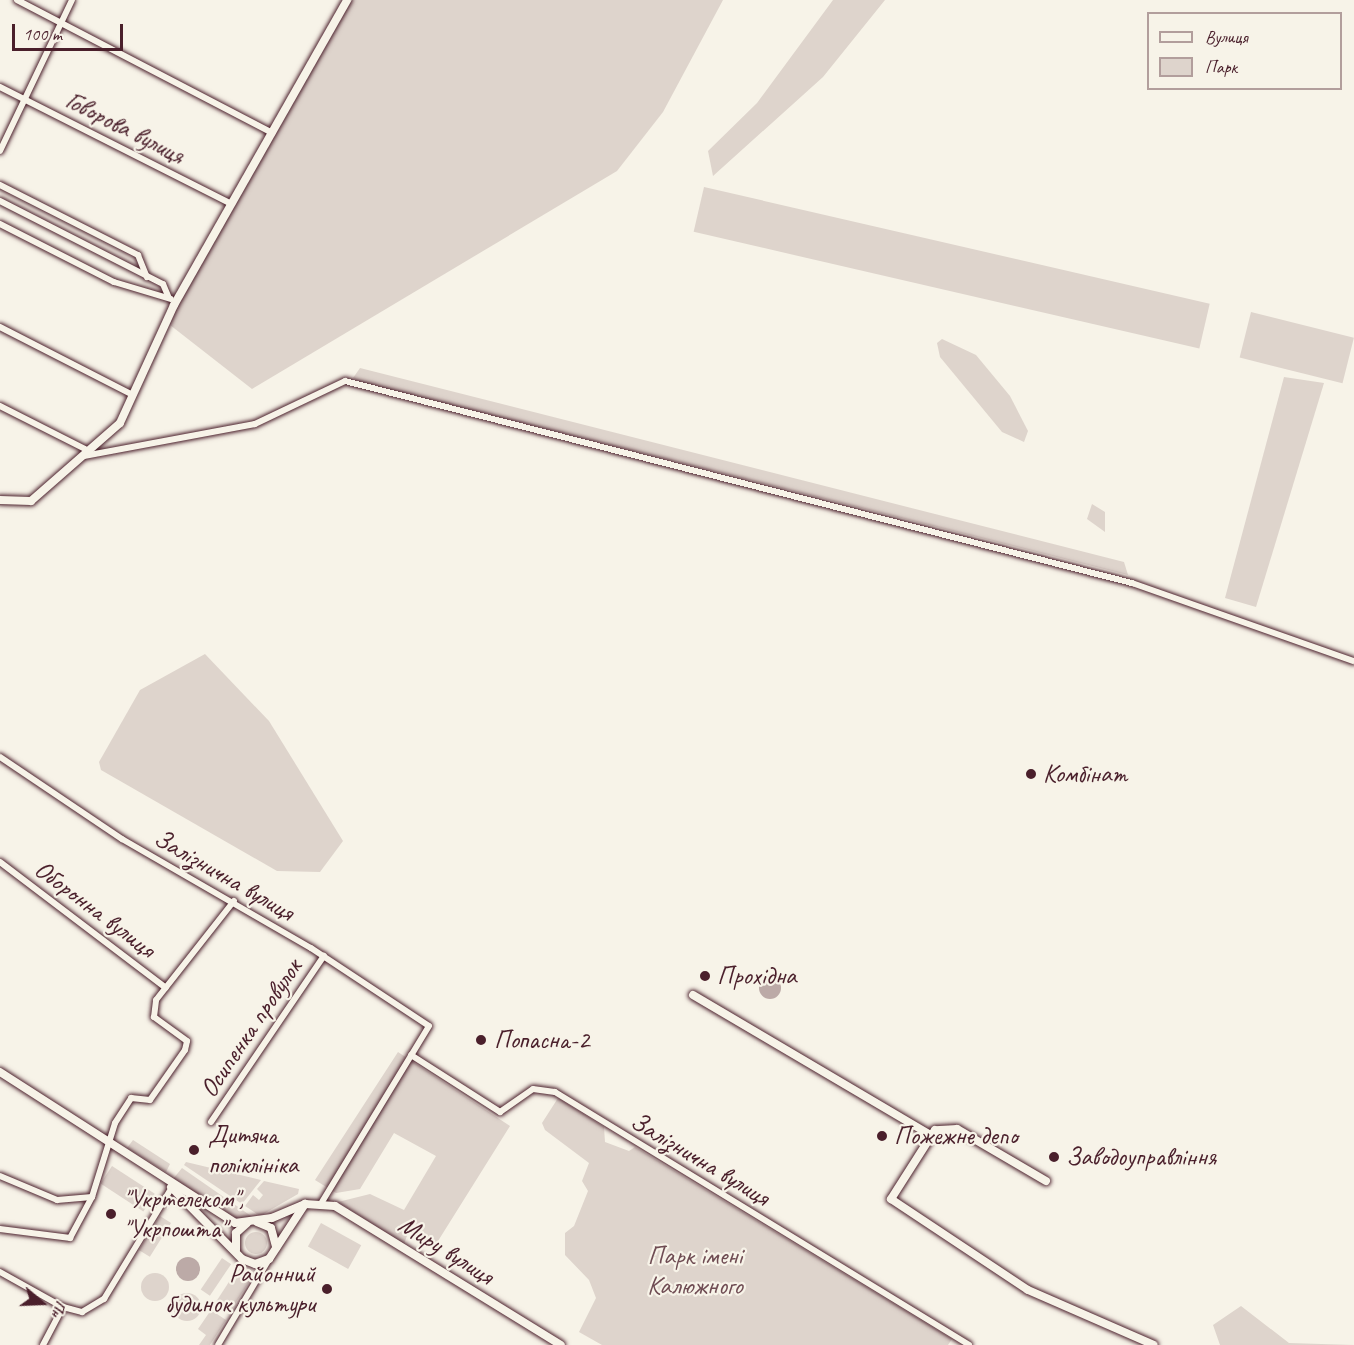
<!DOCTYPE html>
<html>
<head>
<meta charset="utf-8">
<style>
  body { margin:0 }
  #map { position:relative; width:1354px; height:1345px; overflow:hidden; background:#f7f3e8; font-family:Caveat,sans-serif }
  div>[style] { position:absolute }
  .green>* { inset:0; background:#ded4cc; transform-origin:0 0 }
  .round { border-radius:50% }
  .water>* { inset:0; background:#bcaaa7 }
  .roads { filter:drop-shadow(0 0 2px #4a1f2b) drop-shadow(0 0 2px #4a1f2b) }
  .street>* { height:6px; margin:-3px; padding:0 3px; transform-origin:3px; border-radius:3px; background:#f7f3e8 }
  .secondary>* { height:8px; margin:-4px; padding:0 4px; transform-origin:4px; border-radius:4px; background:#f7f3e8 }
  .dots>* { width:16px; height:16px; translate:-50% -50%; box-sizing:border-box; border:3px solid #f7f3e8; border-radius:50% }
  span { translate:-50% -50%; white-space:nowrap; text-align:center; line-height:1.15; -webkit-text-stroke:4.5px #f7f3e8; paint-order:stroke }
  .street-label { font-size:26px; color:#4a1f2b }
  .poi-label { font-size:26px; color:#4a1f2b }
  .left { translate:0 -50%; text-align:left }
  .right { translate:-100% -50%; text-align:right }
  .park-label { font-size:26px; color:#6f4c53 }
  .legend { position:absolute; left:1147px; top:12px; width:195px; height:78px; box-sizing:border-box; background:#f7f3e8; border:2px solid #b29e9c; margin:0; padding:8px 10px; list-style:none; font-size:18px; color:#4a1f2b }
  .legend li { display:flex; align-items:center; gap:12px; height:30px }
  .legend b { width:30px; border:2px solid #b29e9c }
  .north { position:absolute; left:12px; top:1273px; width:60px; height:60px; -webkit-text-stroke:4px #f7f3e8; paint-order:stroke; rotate:109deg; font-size:16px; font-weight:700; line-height:24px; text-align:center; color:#4a1f2b }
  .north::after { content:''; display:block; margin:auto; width:21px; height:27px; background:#4a1f2b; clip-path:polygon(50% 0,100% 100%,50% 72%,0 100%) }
  .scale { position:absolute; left:12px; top:24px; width:111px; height:27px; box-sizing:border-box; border:3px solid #4a1f2b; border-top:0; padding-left:8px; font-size:18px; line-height:21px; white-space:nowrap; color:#4a1f2b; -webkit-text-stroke:4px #f7f3e8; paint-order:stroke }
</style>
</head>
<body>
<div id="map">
  <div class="green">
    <div style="clip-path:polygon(351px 0,723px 0,663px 112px,617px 171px,252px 389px,170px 325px,174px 305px)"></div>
    <div style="clip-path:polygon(833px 0,885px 0,823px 77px,713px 176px,708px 151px,757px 103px)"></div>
    <div style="left:704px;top:187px;width:519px;height:46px;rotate:13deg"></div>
    <div style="left:1251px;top:312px;width:106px;height:47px;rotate:14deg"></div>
    <div style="clip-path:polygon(942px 339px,976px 355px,1010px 396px,1028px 431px,1024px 442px,1002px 432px,940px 357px,937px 343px)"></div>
    <div style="clip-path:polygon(360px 368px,1124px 562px,1128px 575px,360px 382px,353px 378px)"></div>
    <div style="clip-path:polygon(1284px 377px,1324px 383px,1256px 607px,1225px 598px)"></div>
    <div style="clip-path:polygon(1092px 504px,1105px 512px,1105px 532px,1087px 519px)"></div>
    <div style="clip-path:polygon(205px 654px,269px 721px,343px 841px,320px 872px,277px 871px,101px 770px,99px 762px,140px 690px)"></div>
    <div style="clip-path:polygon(398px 1052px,510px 1126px,433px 1249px,408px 1233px,404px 1244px,338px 1202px,370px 1194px,404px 1210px,436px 1156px,394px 1133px,360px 1189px,336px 1193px,315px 1180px)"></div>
    <div style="clip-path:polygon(558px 1098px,604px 1127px,605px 1142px,629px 1151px,635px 1147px,952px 1339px,948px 1345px,602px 1345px,579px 1332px,596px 1298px,589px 1280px,565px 1255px,565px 1233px,574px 1226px,588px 1191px,582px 1181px,589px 1163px,545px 1130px,542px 1123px)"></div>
    <div style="clip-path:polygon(133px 1140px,170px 1164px,166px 1172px,127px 1148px)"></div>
    <div style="clip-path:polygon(186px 1162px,261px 1180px,242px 1204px,184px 1165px)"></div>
    <div style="left:112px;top:1166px;width:51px;height:21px;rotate:33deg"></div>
    <div style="clip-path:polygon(182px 1168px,254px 1218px,236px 1218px,173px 1179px)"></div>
    <div style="clip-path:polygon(264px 1181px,299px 1189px,298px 1194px,260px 1216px,245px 1206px,253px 1195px,259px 1200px,263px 1195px,257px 1189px)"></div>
    <div style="left:160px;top:1216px;width:13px;height:40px;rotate:32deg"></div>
    <div style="left:321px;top:1223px;width:46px;height:27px;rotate:29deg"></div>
    <div class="round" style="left:245px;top:1232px;width:22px;height:22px"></div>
    <div style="left:222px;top:1258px;width:11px;height:38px;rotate:34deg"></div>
    <div style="left:238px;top:1268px;width:17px;height:40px;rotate:33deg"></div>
    <div class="round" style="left:141px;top:1273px;width:28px;height:28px"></div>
    <div class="round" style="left:173px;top:1293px;width:28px;height:28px"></div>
    <div style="clip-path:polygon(1241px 1306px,1289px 1343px,1354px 1345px,1220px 1345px,1213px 1325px)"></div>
    <div style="clip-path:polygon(211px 1310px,226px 1320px,210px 1345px,199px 1345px,206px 1335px,198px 1329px)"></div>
  </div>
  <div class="water">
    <div class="round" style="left:759px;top:977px;width:22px;height:22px"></div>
    <div class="round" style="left:176px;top:1257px;width:24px;height:24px"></div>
  </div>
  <div class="roads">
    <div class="street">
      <div style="left:17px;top:0;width:288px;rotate:27.5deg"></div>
      <div style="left:0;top:87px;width:260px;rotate:26.8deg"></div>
      <div style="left:0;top:151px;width:167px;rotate:-64.5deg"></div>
      <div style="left:0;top:185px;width:155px;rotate:26.9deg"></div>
      <div style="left:138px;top:255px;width:24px;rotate:68deg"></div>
      <div style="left:0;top:201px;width:183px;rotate:27deg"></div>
      <div style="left:163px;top:284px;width:15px;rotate:67deg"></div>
      <div style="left:0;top:224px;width:128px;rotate:27deg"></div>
      <div style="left:114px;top:282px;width:59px;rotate:16.6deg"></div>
      <div style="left:0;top:327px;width:149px;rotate:27.1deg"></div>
      <div style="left:0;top:406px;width:95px;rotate:26.8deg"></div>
      <div style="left:84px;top:456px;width:174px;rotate:-10.6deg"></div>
      <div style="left:255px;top:424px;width:100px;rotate:-25.5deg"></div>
      <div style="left:345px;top:381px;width:813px;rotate:14.4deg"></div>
      <div style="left:1132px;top:583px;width:235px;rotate:19.4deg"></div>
      <div style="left:0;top:757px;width:147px;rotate:33.9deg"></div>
      <div style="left:122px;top:839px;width:218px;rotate:30deg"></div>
      <div style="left:311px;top:948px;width:141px;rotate:33.5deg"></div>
      <div style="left:429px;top:1026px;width:206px;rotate:121.3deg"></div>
      <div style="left:0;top:862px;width:208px;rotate:37.2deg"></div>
      <div style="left:411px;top:1055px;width:106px;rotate:32.6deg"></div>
      <div style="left:500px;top:1112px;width:40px;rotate:-34.9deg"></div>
      <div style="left:533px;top:1089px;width:22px;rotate:8deg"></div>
      <div style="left:555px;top:1092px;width:485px;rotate:31.4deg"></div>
      <div style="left:211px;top:1122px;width:201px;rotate:-55.8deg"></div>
      <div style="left:0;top:1176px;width:62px;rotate:22.8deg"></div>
      <div style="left:57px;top:1200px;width:35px;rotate:-5deg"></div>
      <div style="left:0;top:1229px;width:71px;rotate:7.3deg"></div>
      <div style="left:70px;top:1238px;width:47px;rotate:-61.8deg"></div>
      <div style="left:92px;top:1197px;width:77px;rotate:-72.7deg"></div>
      <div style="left:115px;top:1123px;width:30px;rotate:-57deg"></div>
      <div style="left:131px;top:1098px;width:19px;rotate:6deg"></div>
      <div style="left:150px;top:1100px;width:61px;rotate:-55deg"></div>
      <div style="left:185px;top:1050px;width:9px;rotate:-77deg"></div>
      <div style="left:187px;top:1041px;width:41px;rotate:-144deg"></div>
      <div style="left:154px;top:1017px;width:17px;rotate:-83deg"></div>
      <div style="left:156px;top:1000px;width:126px;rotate:-51.8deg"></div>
      <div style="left:0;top:1272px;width:72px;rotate:29.1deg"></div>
      <div style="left:43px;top:1345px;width:43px;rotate:-62.2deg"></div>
      <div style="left:63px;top:1307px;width:20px;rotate:15deg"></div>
      <div style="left:82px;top:1312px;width:26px;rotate:-31deg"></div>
      <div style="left:104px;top:1299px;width:129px;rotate:-58.7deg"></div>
      <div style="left:218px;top:1345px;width:100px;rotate:-59.3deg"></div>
    </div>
    <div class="secondary">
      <div style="left:0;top:500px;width:31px;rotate:2deg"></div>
      <div style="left:31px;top:501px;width:118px;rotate:-41.2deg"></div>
      <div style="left:120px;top:423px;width:130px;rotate:-65.4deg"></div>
      <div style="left:174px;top:305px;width:351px;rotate:-60.4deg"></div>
      <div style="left:693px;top:995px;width:276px;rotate:30.5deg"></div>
      <div style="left:0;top:1072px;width:279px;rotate:32.7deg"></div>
      <div style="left:235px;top:1223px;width:37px;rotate:-8deg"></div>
      <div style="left:272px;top:1218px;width:36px;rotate:-23deg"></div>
      <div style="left:305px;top:1204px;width:30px;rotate:4deg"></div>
      <div style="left:335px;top:1206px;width:265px;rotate:31.6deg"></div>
      <div style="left:1046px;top:1181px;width:103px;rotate:-149.7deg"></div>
      <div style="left:957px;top:1129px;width:22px;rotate:177deg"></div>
      <div style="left:935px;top:1130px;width:82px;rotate:122.5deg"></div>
      <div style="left:891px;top:1199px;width:164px;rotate:33.6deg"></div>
      <div style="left:1028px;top:1290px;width:137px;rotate:23.6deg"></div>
      <div style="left:171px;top:1187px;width:101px;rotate:45.4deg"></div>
      <div style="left:242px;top:1259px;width:14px;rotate:21deg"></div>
      <div style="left:255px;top:1264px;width:15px;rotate:-20deg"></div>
      <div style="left:269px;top:1259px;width:66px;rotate:-56.8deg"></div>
      <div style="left:257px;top:1222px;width:15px;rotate:23deg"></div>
      <div style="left:271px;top:1228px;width:20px;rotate:75deg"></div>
      <div style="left:236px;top:1250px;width:17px;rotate:-90deg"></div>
      <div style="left:236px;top:1233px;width:15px;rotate:-42deg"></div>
    </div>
  </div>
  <div class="dots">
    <div style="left:1031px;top:774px;background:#4a1f2b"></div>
    <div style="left:705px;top:976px;background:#4a1f2b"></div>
    <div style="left:481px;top:1040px;background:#4a1f2b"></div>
    <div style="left:882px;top:1136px;background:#4a1f2b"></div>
    <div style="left:194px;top:1150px;background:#4a1f2b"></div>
    <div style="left:1054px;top:1157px;background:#4a1f2b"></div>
    <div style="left:111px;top:1214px;background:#4a1f2b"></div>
    <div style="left:327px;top:1289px;background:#4a1f2b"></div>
  </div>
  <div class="street-label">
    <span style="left:125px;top:128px;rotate:27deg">Говорова вулиця</span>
    <span style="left:224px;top:875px;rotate:30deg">Залізнична вулиця</span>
    <span style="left:95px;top:909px;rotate:37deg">Оборонна вулиця</span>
    <span style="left:251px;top:1028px;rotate:-56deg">Осипенка провулок</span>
    <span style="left:700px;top:1159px;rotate:31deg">Залізнична вулиця</span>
    <span style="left:446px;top:1250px;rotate:32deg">Миру вулиця</span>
  </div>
  <div class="poi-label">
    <span class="left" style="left:1043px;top:774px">Комбінат</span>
    <span class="left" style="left:717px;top:976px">Прохідна</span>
    <span class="left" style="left:494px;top:1040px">Попасна-2</span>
    <span class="left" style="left:208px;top:1150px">Дитяча<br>поліклініка</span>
    <span class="left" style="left:894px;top:1136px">Пожежне депо</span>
    <span class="left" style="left:1066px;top:1157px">Заводоуправління</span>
    <span class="left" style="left:123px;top:1214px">"Укртелеком",<br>"Укрпошта"</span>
    <span class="right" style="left:315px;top:1289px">Районний<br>будинок культури</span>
  </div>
  <div class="park-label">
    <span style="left:695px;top:1271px">Парк імені<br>Калюжного</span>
  </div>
  <ul class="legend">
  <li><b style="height:8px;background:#f7f3e8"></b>Вулиця</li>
  <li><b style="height:16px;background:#ded4cc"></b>Парк</li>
  </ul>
  <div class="north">Пн</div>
  <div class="scale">100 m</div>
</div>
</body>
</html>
